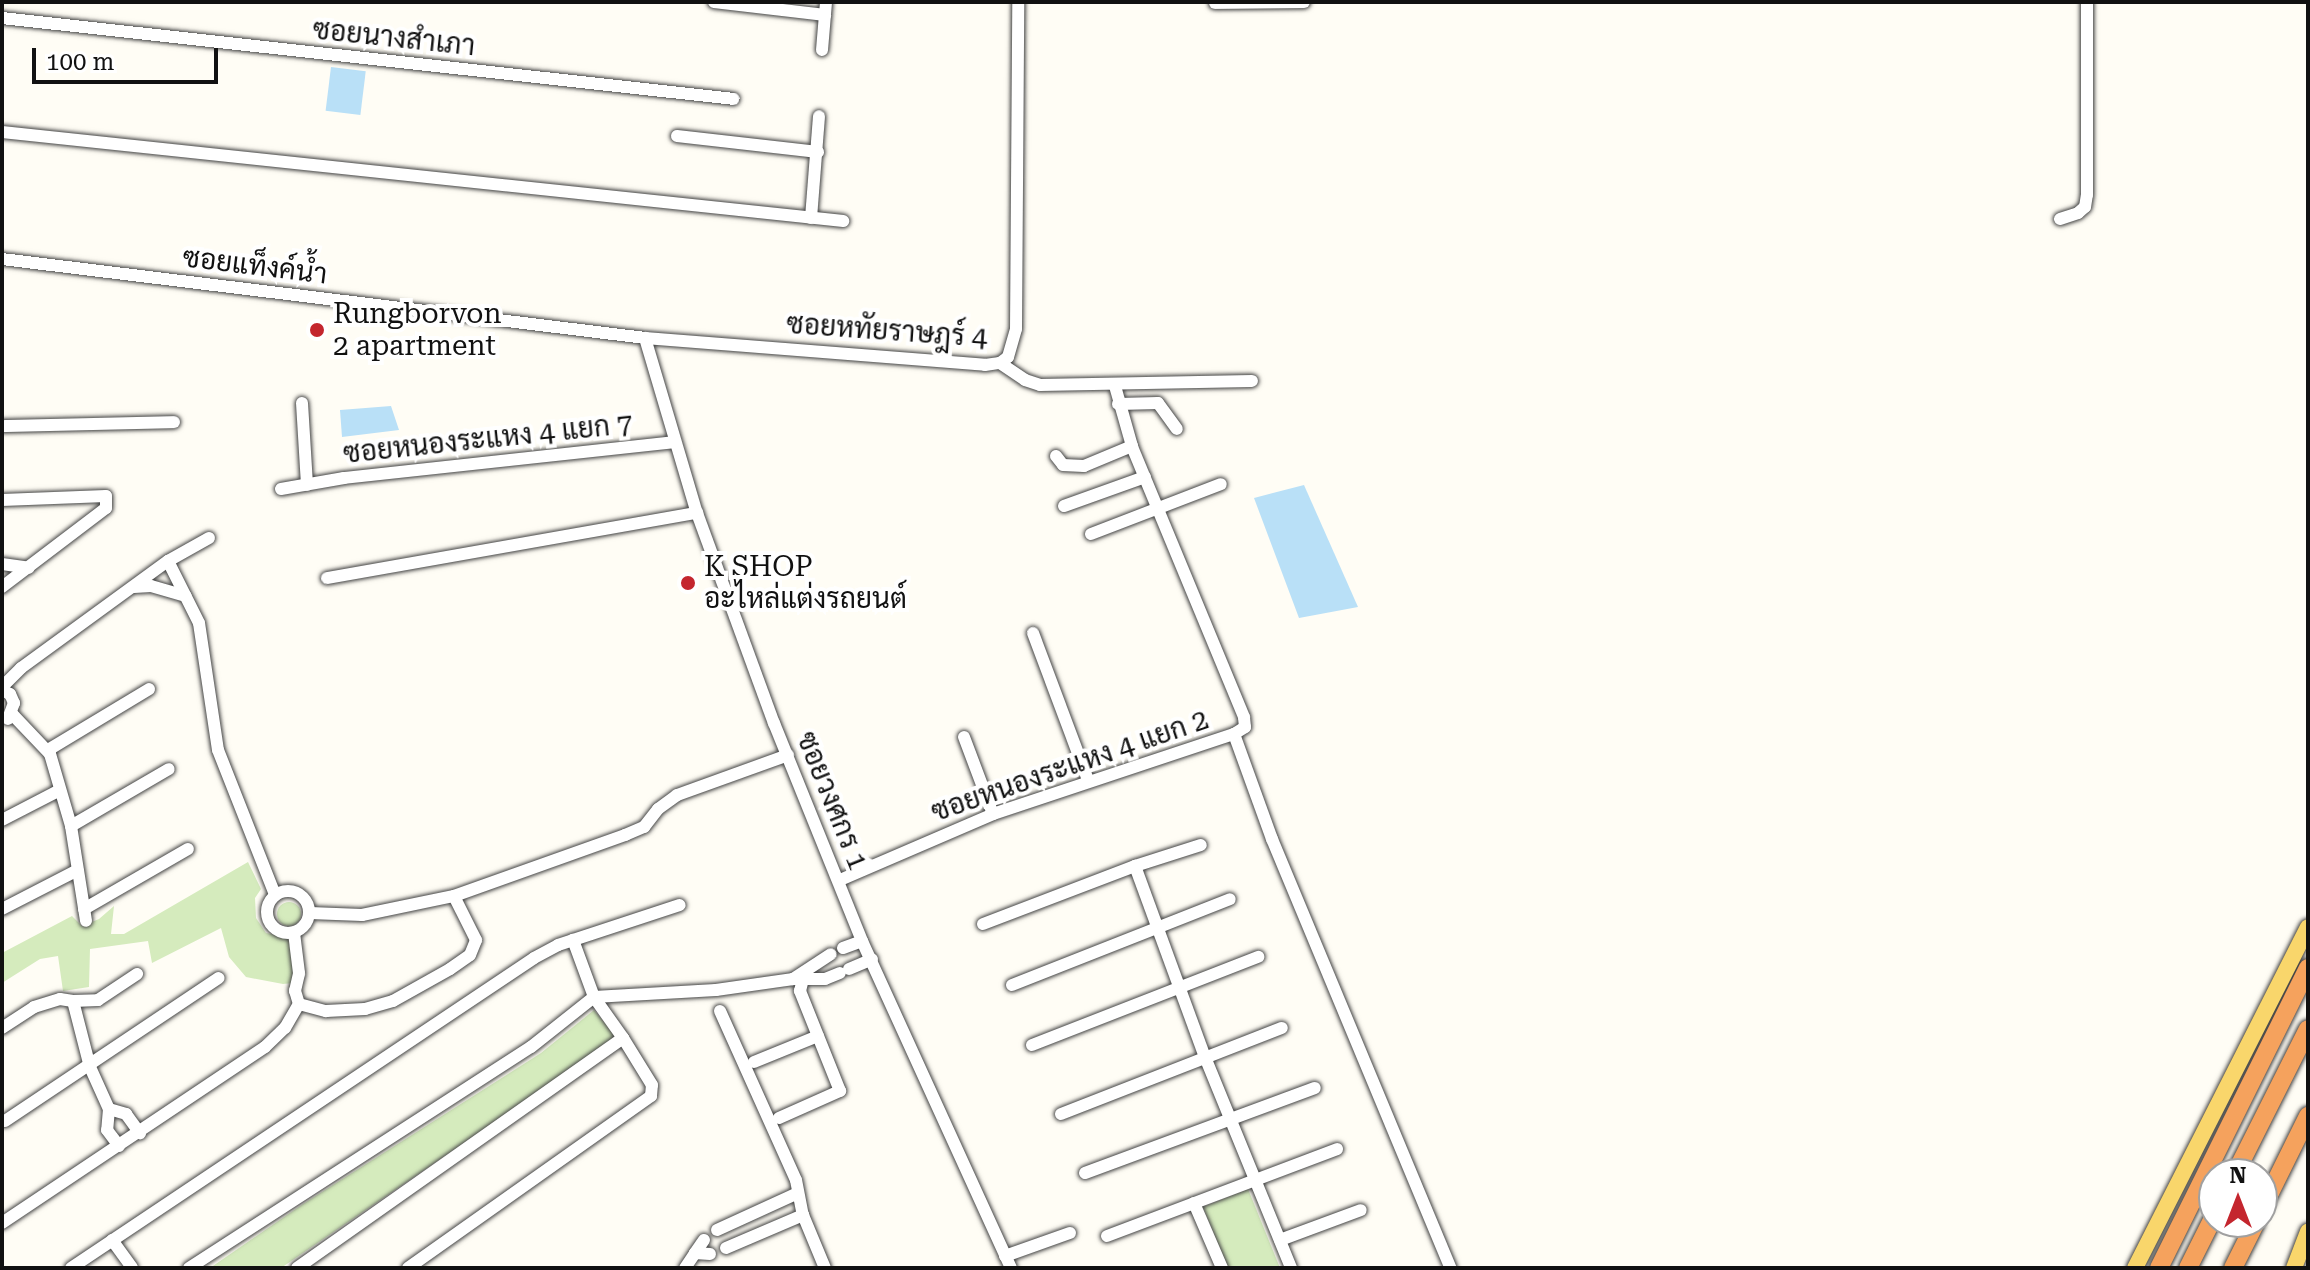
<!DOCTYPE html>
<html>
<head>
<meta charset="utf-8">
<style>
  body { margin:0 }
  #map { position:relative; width:2310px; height:1270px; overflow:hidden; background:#fffdf5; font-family:"Roboto Serif",Sarabun,serif }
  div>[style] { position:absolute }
  .green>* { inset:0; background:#d5ebbd }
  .round { border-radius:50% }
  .water>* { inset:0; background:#b9e0f7; transform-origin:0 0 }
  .roads { filter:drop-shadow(0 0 2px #444) drop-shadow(0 0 2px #444) }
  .minor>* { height:12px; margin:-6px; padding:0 6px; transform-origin:6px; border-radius:6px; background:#fff }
  .minor>.ring { margin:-6px; padding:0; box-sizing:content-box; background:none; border:12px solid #fff; border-radius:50% }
  .major>* { height:16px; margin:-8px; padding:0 8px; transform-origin:8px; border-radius:8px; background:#f9d66b }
  .highway>* { height:18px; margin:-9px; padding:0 9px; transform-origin:9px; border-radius:9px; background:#f5a25d }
  .dots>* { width:22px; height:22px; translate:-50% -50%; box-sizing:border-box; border:4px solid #fff; border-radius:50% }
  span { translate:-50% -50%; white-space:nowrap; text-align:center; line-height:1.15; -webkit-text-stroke:8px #fff; paint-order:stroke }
  .street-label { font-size:28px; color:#111 }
  .poi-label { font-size:28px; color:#111 }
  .left { translate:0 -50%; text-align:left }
  .frame { position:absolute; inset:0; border:4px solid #111; pointer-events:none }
  .north { position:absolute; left:2198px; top:1158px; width:80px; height:80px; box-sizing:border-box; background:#fff; border:2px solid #a0a0a0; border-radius:50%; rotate:0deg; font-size:22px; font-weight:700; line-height:32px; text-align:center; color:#111 }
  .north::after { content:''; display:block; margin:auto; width:28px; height:36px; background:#c4262e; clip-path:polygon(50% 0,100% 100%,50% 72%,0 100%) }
  .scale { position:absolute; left:32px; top:48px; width:186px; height:36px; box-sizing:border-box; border:4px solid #111; border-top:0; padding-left:10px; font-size:24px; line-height:28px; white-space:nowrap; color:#111; -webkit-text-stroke:6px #fff; paint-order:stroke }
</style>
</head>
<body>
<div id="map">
  <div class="green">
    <div style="clip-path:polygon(248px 862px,261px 889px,255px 898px,256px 918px,266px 933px,298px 939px,303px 982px,283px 984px,246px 977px,229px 957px,221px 928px,152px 963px,148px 941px,90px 949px,89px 987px,63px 991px,58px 956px,40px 959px,2px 983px,2px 953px,72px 916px,82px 926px,99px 919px,114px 906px,111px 934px,124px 934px)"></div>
    <div class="round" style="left:277px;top:902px;width:24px;height:24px"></div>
    <div style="clip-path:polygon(594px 1010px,617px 1038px,281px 1268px,210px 1268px,303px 1204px,541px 1053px)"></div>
    <div style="clip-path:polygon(1248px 1189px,1280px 1268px,1228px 1268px,1203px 1207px)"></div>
  </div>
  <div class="water">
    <div style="left:331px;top:67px;width:35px;height:44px;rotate:7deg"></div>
    <div style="clip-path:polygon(391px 406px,399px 430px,342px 437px,340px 410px)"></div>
    <div style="clip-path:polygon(1304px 485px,1358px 607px,1299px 618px,1254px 498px)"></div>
  </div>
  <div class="roads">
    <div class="minor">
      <div style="left:714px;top:2px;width:112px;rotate:6.7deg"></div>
      <div style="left:1215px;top:3px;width:89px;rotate:-0.6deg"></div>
      <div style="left:2px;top:18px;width:736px;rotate:6.31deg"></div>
      <div style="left:822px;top:50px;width:48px;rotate:-85.2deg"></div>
      <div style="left:2px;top:132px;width:846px;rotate:6.04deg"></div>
      <div style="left:677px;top:136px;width:142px;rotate:6.5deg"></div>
      <div style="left:811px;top:218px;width:102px;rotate:-85.5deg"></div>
      <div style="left:2060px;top:219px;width:19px;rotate:-18deg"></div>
      <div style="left:2078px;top:213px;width:9px;rotate:-41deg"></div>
      <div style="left:2085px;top:207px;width:12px;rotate:-81deg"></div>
      <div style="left:2087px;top:195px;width:193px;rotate:-90deg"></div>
      <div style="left:2px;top:259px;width:648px;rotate:7deg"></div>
      <div style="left:645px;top:338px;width:341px;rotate:4.5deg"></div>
      <div style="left:985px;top:365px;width:15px;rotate:-8deg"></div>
      <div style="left:1000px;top:363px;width:10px;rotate:-37deg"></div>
      <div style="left:1008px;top:357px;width:29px;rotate:-74deg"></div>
      <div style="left:1016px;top:329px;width:327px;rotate:-89.6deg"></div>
      <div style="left:645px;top:338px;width:183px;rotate:73.5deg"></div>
      <div style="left:697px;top:513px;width:224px;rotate:69.9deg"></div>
      <div style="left:774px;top:723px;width:235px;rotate:68deg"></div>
      <div style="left:862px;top:941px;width:359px;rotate:65.5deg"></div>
      <div style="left:1000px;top:363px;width:30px;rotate:34deg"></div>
      <div style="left:1025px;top:380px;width:16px;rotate:18deg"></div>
      <div style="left:1040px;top:385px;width:212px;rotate:-1.1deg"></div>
      <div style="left:302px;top:403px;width:82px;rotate:86.5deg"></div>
      <div style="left:1118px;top:404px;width:40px;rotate:-1.4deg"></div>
      <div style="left:1158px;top:403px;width:32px;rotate:54deg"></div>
      <div style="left:2px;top:426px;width:172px;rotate:-1.3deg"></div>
      <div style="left:1056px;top:456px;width:11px;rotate:52deg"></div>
      <div style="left:1063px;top:465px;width:21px;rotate:3deg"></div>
      <div style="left:1084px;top:466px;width:52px;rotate:-22.6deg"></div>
      <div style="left:281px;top:489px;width:64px;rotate:-9.9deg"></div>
      <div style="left:344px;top:478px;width:332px;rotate:-6.2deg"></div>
      <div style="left:2px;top:500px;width:104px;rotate:-2.2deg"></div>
      <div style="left:106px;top:496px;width:12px;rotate:90deg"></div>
      <div style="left:106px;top:508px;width:131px;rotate:142.8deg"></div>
      <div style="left:1064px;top:506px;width:86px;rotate:-19.7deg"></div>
      <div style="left:1091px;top:534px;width:139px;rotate:-21deg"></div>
      <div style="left:168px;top:561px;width:69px;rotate:63.4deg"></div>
      <div style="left:199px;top:623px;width:128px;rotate:81.5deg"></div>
      <div style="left:218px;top:750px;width:156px;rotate:68.5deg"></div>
      <div style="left:2px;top:564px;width:27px;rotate:8deg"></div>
      <div style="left:327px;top:578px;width:376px;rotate:-10deg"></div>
      <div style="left:134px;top:587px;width:17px;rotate:-3deg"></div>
      <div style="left:151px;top:586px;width:36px;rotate:16deg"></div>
      <div style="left:1033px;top:633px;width:157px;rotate:69.5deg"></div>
      <div style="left:2px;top:687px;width:27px;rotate:-45deg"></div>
      <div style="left:21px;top:668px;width:182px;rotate:-36.1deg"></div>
      <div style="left:168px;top:561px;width:47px;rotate:-29.3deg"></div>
      <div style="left:2px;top:690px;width:9px;rotate:27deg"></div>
      <div style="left:10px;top:694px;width:10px;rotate:66deg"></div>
      <div style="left:14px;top:703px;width:17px;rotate:111deg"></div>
      <div style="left:9px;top:718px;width:5px;rotate:-37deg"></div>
      <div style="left:13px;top:715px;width:54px;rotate:46.5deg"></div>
      <div style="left:50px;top:754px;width:75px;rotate:73.7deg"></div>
      <div style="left:71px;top:826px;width:96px;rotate:81deg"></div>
      <div style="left:1234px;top:734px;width:112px;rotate:70.1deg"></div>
      <div style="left:1272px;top:839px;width:465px;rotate:67.4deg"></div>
      <div style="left:964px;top:737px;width:82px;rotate:69.4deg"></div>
      <div style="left:48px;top:750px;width:118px;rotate:-31.1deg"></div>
      <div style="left:2px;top:820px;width:65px;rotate:-27.3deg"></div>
      <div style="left:71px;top:826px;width:113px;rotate:-30.2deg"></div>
      <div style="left:1135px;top:866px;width:203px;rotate:69.9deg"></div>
      <div style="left:1205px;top:1057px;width:228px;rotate:67.8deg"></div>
      <div style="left:840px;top:880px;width:167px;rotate:-23.3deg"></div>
      <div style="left:993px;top:814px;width:254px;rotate:-18.4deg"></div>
      <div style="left:1234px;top:734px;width:13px;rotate:-32deg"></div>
      <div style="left:1245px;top:727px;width:10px;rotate:-96deg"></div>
      <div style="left:1244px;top:717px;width:293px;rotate:-112.5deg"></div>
      <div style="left:1132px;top:446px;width:62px;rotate:-105.8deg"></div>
      <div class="ring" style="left:267px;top:891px;width:30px;height:30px"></div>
      <div style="left:2px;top:909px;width:85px;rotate:-27.2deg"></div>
      <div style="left:84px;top:909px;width:120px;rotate:-30deg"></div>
      <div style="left:310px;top:913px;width:52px;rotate:2.2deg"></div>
      <div style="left:362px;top:915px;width:94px;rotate:-11.7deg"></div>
      <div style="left:454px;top:896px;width:182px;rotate:-19.6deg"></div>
      <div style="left:625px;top:835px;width:21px;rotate:-23deg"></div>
      <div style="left:644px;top:827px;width:23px;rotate:-52deg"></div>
      <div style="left:658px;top:809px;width:24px;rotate:-36deg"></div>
      <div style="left:677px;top:795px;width:118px;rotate:-19.8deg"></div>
      <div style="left:983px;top:924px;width:163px;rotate:-20.9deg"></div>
      <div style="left:1135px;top:866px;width:69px;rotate:-17.7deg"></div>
      <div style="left:843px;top:948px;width:20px;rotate:-20deg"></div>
      <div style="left:849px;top:969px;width:25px;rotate:-23deg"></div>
      <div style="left:793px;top:979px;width:45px;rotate:-33.3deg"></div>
      <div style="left:1012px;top:985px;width:234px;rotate:-21.5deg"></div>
      <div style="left:73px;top:1001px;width:25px;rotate:-2deg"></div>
      <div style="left:98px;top:1000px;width:47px;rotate:-33.7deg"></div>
      <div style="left:299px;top:1004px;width:28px;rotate:15deg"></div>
      <div style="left:326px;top:1011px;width:39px;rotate:-3deg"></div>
      <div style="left:365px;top:1009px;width:29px;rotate:-16deg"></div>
      <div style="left:393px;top:1001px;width:65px;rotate:-29.3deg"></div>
      <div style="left:450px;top:969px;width:24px;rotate:-35deg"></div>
      <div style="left:470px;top:955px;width:16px;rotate:-68deg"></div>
      <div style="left:476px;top:940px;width:49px;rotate:-116.6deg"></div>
      <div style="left:720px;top:1011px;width:185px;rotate:65.8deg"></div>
      <div style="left:796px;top:1180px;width:36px;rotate:79deg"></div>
      <div style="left:803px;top:1215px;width:57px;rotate:67.5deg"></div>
      <div style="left:2px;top:1028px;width:38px;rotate:-33deg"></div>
      <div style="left:34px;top:1007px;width:27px;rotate:-17deg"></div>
      <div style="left:60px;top:999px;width:13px;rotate:9deg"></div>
      <div style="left:73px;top:1001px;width:68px;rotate:75.6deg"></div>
      <div style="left:90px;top:1067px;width:46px;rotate:65.7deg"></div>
      <div style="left:109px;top:1109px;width:21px;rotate:95deg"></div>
      <div style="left:107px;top:1130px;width:20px;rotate:53deg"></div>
      <div style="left:1032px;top:1045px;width:243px;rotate:-21.3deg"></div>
      <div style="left:754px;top:1062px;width:69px;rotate:-22.1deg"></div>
      <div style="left:109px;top:1109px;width:18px;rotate:16deg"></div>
      <div style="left:126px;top:1114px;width:24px;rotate:54deg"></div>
      <div style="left:1061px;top:1114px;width:237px;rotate:-21.3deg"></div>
      <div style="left:779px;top:1118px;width:67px;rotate:-23.9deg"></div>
      <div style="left:840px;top:1091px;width:108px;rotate:-111.8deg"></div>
      <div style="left:800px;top:991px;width:12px;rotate:-76deg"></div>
      <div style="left:5px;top:1121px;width:257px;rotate:-33.8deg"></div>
      <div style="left:1085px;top:1173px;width:245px;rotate:-20.3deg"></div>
      <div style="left:1194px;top:1203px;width:71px;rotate:66.7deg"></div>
      <div style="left:2px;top:1223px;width:316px;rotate:-33.8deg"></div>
      <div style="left:265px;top:1047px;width:28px;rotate:-44deg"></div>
      <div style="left:285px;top:1028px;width:28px;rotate:-60deg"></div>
      <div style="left:299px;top:1004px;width:14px;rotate:-107deg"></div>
      <div style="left:295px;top:991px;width:18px;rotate:-77deg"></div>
      <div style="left:299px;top:973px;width:40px;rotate:-97.1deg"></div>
      <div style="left:717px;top:1230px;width:89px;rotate:-24.6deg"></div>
      <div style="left:1107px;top:1236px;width:246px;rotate:-20.7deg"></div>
      <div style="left:112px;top:1240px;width:34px;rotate:54deg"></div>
      <div style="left:704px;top:1240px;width:16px;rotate:125deg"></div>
      <div style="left:695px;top:1253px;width:15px;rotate:4deg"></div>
      <div style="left:1280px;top:1240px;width:86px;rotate:-20.3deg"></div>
      <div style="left:726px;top:1248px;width:84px;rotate:-23.2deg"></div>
      <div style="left:1005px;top:1256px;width:69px;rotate:-19.5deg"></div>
      <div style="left:71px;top:1268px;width:557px;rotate:-33.8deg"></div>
      <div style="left:534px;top:958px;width:27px;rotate:-28deg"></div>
      <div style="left:558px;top:945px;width:128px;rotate:-18.2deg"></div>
      <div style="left:189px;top:1268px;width:407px;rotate:-32.9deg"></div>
      <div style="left:531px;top:1047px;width:80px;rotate:-38.4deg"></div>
      <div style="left:594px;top:997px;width:122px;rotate:-3.3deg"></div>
      <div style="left:716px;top:990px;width:78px;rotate:-8.1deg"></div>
      <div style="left:793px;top:979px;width:32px"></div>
      <div style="left:825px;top:979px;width:16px;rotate:-22deg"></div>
      <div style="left:297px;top:1268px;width:399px;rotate:-35.2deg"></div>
      <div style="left:623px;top:1038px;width:50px;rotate:-125.3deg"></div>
      <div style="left:594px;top:997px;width:61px;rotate:-110.2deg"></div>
      <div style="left:408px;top:1268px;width:298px;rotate:-35.3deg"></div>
      <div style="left:651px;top:1096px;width:11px;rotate:-85deg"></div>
      <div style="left:652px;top:1085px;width:55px;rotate:-121.7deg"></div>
      <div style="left:685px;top:1268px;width:18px;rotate:-56deg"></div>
    </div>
    <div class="major">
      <div style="left:2135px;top:1268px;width:382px;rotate:-63.1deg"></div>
      <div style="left:2294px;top:1268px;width:39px;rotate:-69deg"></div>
    </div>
    <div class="highway">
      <div style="left:2235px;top:1174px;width:162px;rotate:-63.3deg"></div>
      <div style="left:2262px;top:1209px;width:104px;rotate:-63.7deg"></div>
      <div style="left:2159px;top:1268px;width:335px;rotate:-63.6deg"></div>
      <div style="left:2188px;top:1268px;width:58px;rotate:-63.4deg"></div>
      <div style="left:2233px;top:1268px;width:51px;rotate:-63.4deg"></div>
    </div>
  </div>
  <div class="dots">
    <div style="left:317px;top:330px;background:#c4262e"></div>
    <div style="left:688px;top:583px;background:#c4262e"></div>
  </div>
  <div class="street-label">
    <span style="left:394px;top:38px;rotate:6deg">ซอยนางสำเภา</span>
    <span style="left:255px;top:266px;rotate:7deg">ซอยแท็งค์น้ำ</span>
    <span style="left:887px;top:331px;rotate:4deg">ซอยหทัยราษฎร์ 4</span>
    <span style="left:488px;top:439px;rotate:-6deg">ซอยหนองระแหง 4 แยก 7</span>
    <span style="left:1070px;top:766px;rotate:-19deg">ซอยหนองระแหง 4 แยก 2</span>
    <span style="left:832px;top:801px;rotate:68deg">ซอยวงศกร 1</span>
  </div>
  <div class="poi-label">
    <span class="left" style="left:333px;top:330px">Rungborvon<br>2 apartment</span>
    <span class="left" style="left:704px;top:583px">K SHOP<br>อะไหล่แต่งรถยนต์</span>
  </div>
  <div class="frame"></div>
  <div class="north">N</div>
  <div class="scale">100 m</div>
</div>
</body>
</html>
